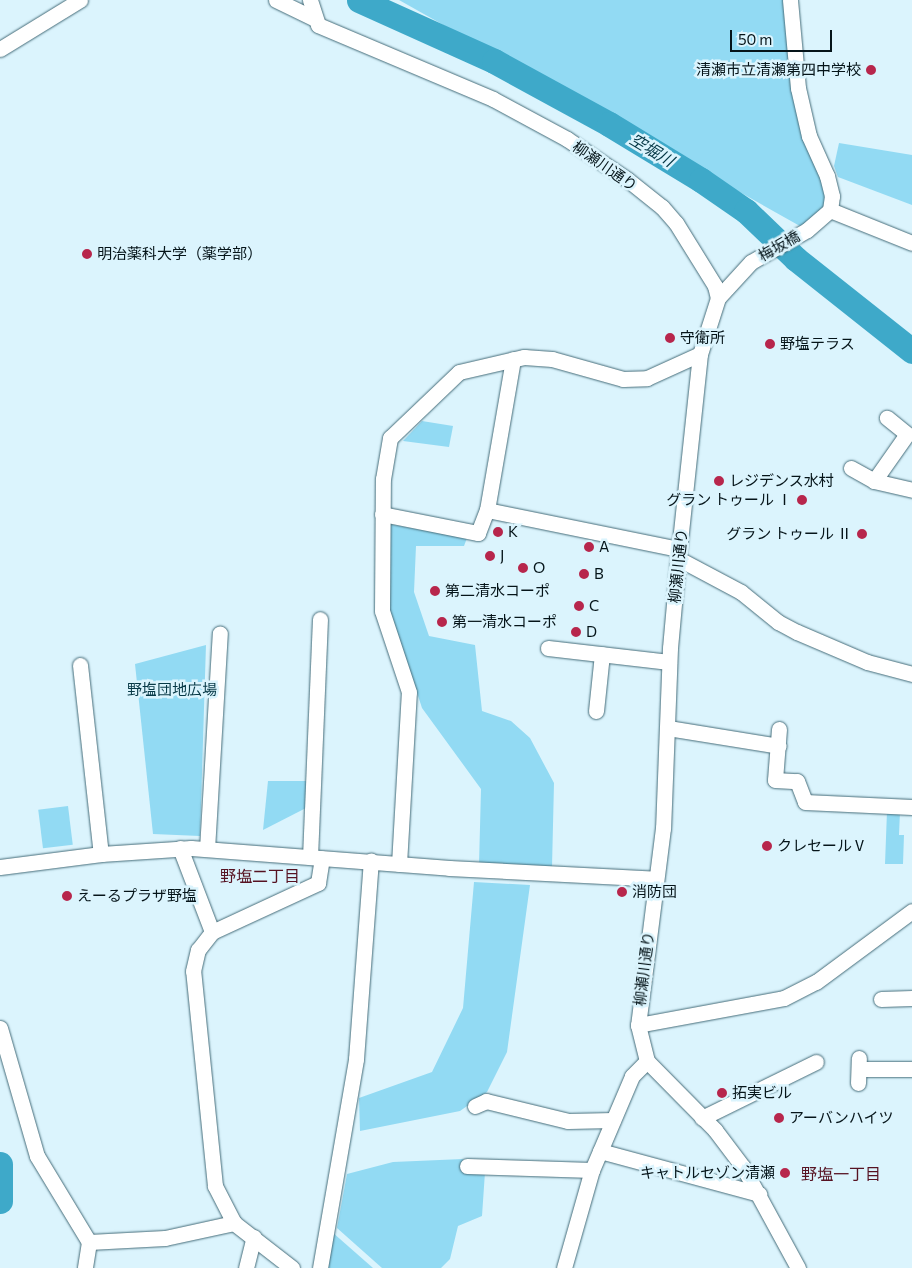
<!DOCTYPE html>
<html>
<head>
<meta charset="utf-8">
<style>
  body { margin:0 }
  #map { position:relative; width:912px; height:1268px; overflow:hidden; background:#dbf4fd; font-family:Commissioner,"Noto Sans JP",sans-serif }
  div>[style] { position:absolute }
  .green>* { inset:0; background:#92daf3; transform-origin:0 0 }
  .river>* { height:25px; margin:-12.5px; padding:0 12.5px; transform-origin:12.5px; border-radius:12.5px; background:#3ea9c9 }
  .roads { filter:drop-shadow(0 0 1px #456c79) drop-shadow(0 0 1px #456c79) }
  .minor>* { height:15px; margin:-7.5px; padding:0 7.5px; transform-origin:7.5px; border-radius:7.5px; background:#fff }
  .dots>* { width:14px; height:14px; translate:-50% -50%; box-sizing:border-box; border:2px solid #dbf4fd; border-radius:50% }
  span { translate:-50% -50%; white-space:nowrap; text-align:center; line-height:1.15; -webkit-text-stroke:5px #dbf4fd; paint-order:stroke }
  .poi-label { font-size:15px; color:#051419 }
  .right { translate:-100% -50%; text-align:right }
  .left { translate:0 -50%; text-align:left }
  .street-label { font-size:15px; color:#051419 }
  .park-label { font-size:15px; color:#073946 }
  .water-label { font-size:16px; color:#043644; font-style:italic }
  .neighbourhood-label { font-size:16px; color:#561222 }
  .scale { position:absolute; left:730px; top:30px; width:102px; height:22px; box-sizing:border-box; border:2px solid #051419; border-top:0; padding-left:6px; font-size:15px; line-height:18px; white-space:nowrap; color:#051419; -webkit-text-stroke:4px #dbf4fd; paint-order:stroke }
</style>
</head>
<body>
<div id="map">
  <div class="green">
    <div style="clip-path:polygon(399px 0,790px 0,798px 88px,832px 196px,807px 230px)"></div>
    <div style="clip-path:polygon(839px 143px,912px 155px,912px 205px,838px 177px,834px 166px)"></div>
    <div style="clip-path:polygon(422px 421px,453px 426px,449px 447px,403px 441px)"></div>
    <div style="clip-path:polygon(388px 524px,467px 538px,464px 546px,416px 546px,414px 592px,429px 636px,475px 645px,482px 711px,511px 721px,530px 738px,554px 783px,552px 867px,479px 865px,481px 789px,422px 708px,390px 610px)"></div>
    <div style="clip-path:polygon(206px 645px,200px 836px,153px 834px,135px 664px)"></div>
    <div style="clip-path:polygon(268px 781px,309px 781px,306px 808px,263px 830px)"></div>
    <div style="left:68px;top:806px;width:39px;height:30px;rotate:83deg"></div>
    <div style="clip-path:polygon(887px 811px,900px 812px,899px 835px,904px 835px,903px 864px,885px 864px)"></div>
    <div style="clip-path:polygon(474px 882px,530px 885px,507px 1052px,487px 1092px,460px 1111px,360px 1131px,359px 1098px,432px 1072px,463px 1008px)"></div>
    <div style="clip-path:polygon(463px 1159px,462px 1171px,485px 1172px,482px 1216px,458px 1226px,450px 1259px,441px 1268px,382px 1268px,337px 1228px,347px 1174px,393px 1162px)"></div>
    <div style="clip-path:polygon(332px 1232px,373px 1268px,328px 1268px)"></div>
  </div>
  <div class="river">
    <div style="left:359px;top:0;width:148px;rotate:24.3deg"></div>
    <div style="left:494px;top:61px;width:131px;rotate:28.7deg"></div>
    <div style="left:609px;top:124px;width:108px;rotate:31.3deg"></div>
    <div style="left:701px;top:180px;width:55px;rotate:34.6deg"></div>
    <div style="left:746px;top:211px;width:69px;rotate:43.8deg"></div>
    <div style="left:796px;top:259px;width:148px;rotate:38.4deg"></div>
    <div style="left:0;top:1164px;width:37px;rotate:90deg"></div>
  </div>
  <div class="roads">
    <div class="minor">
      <div style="left:276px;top:0;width:43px;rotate:26deg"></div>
      <div style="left:310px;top:0;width:26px;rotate:72deg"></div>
      <div style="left:318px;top:25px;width:190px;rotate:22.9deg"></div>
      <div style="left:493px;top:99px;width:84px;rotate:28.4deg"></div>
      <div style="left:567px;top:139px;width:73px;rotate:33.9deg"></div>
      <div style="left:628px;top:180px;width:43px;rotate:38.5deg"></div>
      <div style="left:662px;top:207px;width:21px;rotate:49deg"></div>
      <div style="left:676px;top:223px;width:74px;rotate:58.2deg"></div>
      <div style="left:715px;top:286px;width:12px;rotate:76deg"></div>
      <div style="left:718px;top:298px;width:59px;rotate:107.8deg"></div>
      <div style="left:700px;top:354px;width:196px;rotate:96.1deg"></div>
      <div style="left:679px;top:549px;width:99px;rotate:95.2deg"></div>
      <div style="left:670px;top:648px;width:180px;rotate:92.2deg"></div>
      <div style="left:663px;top:828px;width:199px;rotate:97.2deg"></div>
      <div style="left:638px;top:1025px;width:37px;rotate:76deg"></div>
      <div style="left:647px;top:1061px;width:97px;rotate:45.4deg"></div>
      <div style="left:715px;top:1130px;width:46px;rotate:52.9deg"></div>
      <div style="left:743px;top:1167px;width:115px;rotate:61.4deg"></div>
      <div style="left:0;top:49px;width:94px;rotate:-31.5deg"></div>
      <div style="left:830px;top:210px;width:88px;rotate:21.9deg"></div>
      <div style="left:718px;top:298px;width:49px;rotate:-47.5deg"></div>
      <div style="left:751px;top:262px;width:64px;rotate:-29.7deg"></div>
      <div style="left:807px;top:230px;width:30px;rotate:-41deg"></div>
      <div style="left:830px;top:210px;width:14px;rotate:-82deg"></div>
      <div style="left:832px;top:196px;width:21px;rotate:-104deg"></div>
      <div style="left:827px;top:176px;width:44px;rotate:-114.2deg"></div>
      <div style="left:809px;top:136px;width:49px;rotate:-102.9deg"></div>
      <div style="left:798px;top:88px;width:88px;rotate:-95.2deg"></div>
      <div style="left:851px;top:468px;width:26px;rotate:29deg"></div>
      <div style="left:874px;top:481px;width:39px;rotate:13deg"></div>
      <div style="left:874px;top:481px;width:57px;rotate:-54.9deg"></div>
      <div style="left:907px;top:434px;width:26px;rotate:-141deg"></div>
      <div style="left:487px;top:510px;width:153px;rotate:-80.2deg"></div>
      <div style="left:382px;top:514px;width:98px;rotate:11.2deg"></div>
      <div style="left:478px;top:533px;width:25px;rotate:-69deg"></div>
      <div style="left:487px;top:510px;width:196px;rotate:11.5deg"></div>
      <div style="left:679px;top:559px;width:70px;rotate:28deg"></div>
      <div style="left:741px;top:592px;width:48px;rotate:39deg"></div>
      <div style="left:778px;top:622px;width:21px;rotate:28deg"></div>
      <div style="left:797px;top:632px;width:76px;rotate:23.2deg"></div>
      <div style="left:867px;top:662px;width:47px;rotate:14.9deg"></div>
      <div style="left:548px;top:648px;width:122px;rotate:6.6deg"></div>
      <div style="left:80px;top:665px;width:190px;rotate:83.7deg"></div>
      <div style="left:596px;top:711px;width:57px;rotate:-84deg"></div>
      <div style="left:668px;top:728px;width:112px;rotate:9.2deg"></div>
      <div style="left:779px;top:729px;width:51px;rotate:94.5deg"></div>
      <div style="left:775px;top:780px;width:22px;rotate:3deg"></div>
      <div style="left:797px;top:781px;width:22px;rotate:69deg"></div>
      <div style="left:805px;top:802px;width:107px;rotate:2.7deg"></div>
      <div style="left:180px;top:848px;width:90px;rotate:69.1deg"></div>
      <div style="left:207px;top:849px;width:216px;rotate:-86.6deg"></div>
      <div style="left:310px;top:857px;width:238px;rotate:-87.6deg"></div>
      <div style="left:399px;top:864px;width:172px;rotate:-86.7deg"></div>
      <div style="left:409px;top:692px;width:85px;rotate:-108.4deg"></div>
      <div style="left:382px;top:611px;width:132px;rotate:-89.6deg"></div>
      <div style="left:383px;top:479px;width:42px;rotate:-80.3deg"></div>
      <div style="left:390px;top:438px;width:95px;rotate:-43.7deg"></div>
      <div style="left:459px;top:372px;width:67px;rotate:-13deg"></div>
      <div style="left:524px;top:357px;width:28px;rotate:4deg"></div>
      <div style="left:552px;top:359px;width:74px;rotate:15.7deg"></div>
      <div style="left:623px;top:379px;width:24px;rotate:-2deg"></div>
      <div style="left:647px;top:378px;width:58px;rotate:-24.4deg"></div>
      <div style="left:0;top:867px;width:102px;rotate:-7.3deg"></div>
      <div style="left:101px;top:854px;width:90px;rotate:-3.8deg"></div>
      <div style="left:191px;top:848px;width:259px;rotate:4.4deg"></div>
      <div style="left:449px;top:868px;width:207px;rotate:3deg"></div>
      <div style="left:881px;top:999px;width:31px;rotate:-2deg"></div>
      <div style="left:638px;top:1025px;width:148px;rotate:-10.5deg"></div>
      <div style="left:784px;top:998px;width:36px;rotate:-27deg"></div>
      <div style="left:816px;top:982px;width:119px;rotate:-36.5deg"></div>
      <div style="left:0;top:1028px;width:133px;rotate:73.9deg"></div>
      <div style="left:37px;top:1156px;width:100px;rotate:58.8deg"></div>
      <div style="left:89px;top:1242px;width:26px;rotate:99deg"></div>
      <div style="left:859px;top:1069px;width:53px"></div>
      <div style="left:858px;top:1083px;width:25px;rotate:-88deg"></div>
      <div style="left:475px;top:1106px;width:12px;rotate:-24deg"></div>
      <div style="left:486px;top:1101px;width:84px;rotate:13.7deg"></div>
      <div style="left:568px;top:1121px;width:45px;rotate:-1.3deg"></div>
      <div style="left:702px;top:1118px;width:127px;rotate:-26.2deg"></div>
      <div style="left:600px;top:1151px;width:165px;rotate:15.1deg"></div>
      <div style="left:467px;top:1166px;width:125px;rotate:1.8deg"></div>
      <div style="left:89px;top:1242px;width:76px;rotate:-3deg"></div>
      <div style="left:165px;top:1238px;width:71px;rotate:-12.3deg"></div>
      <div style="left:246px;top:1268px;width:32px;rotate:-76deg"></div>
      <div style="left:292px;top:1268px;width:73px;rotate:-142.2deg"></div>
      <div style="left:234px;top:1223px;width:42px;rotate:-117.2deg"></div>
      <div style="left:215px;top:1186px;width:216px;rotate:-95.8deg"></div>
      <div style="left:193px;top:971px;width:22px;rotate:-77deg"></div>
      <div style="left:198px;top:950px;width:23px;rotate:-52deg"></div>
      <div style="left:212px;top:932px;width:117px;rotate:-24.8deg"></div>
      <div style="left:318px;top:883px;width:25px;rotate:-81deg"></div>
      <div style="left:320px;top:1268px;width:212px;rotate:-80.2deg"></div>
      <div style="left:356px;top:1059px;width:199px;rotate:-85.7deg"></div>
      <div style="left:564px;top:1268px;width:102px;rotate:-74.1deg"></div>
      <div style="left:592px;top:1170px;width:102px;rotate:-66.9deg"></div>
      <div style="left:632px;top:1076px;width:21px;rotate:-45deg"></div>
    </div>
  </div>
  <div class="dots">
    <div style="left:871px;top:70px;background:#b7264c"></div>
    <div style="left:87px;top:254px;background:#b7264c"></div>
    <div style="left:670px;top:338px;background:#b7264c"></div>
    <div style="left:770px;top:344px;background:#b7264c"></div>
    <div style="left:719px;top:481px;background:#b7264c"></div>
    <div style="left:802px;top:500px;background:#b7264c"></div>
    <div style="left:498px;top:532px;background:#b7264c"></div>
    <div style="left:862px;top:534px;background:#b7264c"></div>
    <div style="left:589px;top:547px;background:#b7264c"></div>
    <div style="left:490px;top:556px;background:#b7264c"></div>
    <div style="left:523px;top:568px;background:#b7264c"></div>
    <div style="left:584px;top:574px;background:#b7264c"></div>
    <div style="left:435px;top:591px;background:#b7264c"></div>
    <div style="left:579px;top:606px;background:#b7264c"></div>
    <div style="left:442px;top:622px;background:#b7264c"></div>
    <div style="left:576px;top:632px;background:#b7264c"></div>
    <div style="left:767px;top:846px;background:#b7264c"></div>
    <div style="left:622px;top:892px;background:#b7264c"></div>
    <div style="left:67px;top:896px;background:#b7264c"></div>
    <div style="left:722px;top:1093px;background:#b7264c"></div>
    <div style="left:779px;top:1118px;background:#b7264c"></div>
    <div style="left:785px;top:1173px;background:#b7264c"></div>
  </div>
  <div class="poi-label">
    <span class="right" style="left:861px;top:70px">清瀬市立清瀬第四中学校</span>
    <span class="left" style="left:97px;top:254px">明治薬科大学（薬学部）</span>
    <span class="left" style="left:680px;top:338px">守衛所</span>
    <span class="left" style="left:780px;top:344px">野塩テラス</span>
    <span class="left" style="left:729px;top:481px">レジデンス水村</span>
    <span class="right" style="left:792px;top:500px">グラン トゥール Ⅰ</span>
    <span class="left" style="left:508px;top:532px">K</span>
    <span class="right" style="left:852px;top:534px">グラン トゥール Ⅱ</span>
    <span class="left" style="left:599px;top:547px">A</span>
    <span class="left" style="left:500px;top:556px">J</span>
    <span class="left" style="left:533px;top:568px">O</span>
    <span class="left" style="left:594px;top:574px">B</span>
    <span class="left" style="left:445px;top:591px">第二清水コーポ</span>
    <span class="left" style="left:589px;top:606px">C</span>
    <span class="left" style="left:452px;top:622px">第一清水コーポ</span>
    <span class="left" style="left:586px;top:632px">D</span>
    <span class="left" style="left:777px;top:846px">クレセールⅤ</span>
    <span class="left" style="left:632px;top:892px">消防団</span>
    <span class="left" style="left:77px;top:896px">えーるプラザ野塩</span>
    <span class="left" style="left:732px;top:1093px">拓実ビル</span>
    <span class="left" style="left:789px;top:1118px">アーバンハイツ</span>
    <span class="right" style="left:775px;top:1173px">キャトルセゾン清瀬</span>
  </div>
  <div class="street-label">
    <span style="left:605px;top:166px;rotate:35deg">柳瀬川通り</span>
    <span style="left:779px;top:246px;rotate:-30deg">梅坂橋</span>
    <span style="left:678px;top:566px;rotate:-84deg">柳瀬川通り</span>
    <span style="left:644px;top:969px;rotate:-83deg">柳瀬川通り</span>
  </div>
  <div class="park-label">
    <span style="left:172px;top:690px">野塩団地広場</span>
  </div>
  <div class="water-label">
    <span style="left:652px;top:150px;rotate:31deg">空堀川</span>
  </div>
  <div class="neighbourhood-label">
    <span style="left:260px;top:876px">野塩二丁目</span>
    <span style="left:841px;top:1174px">野塩一丁目</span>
  </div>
  <div class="scale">50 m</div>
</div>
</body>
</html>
